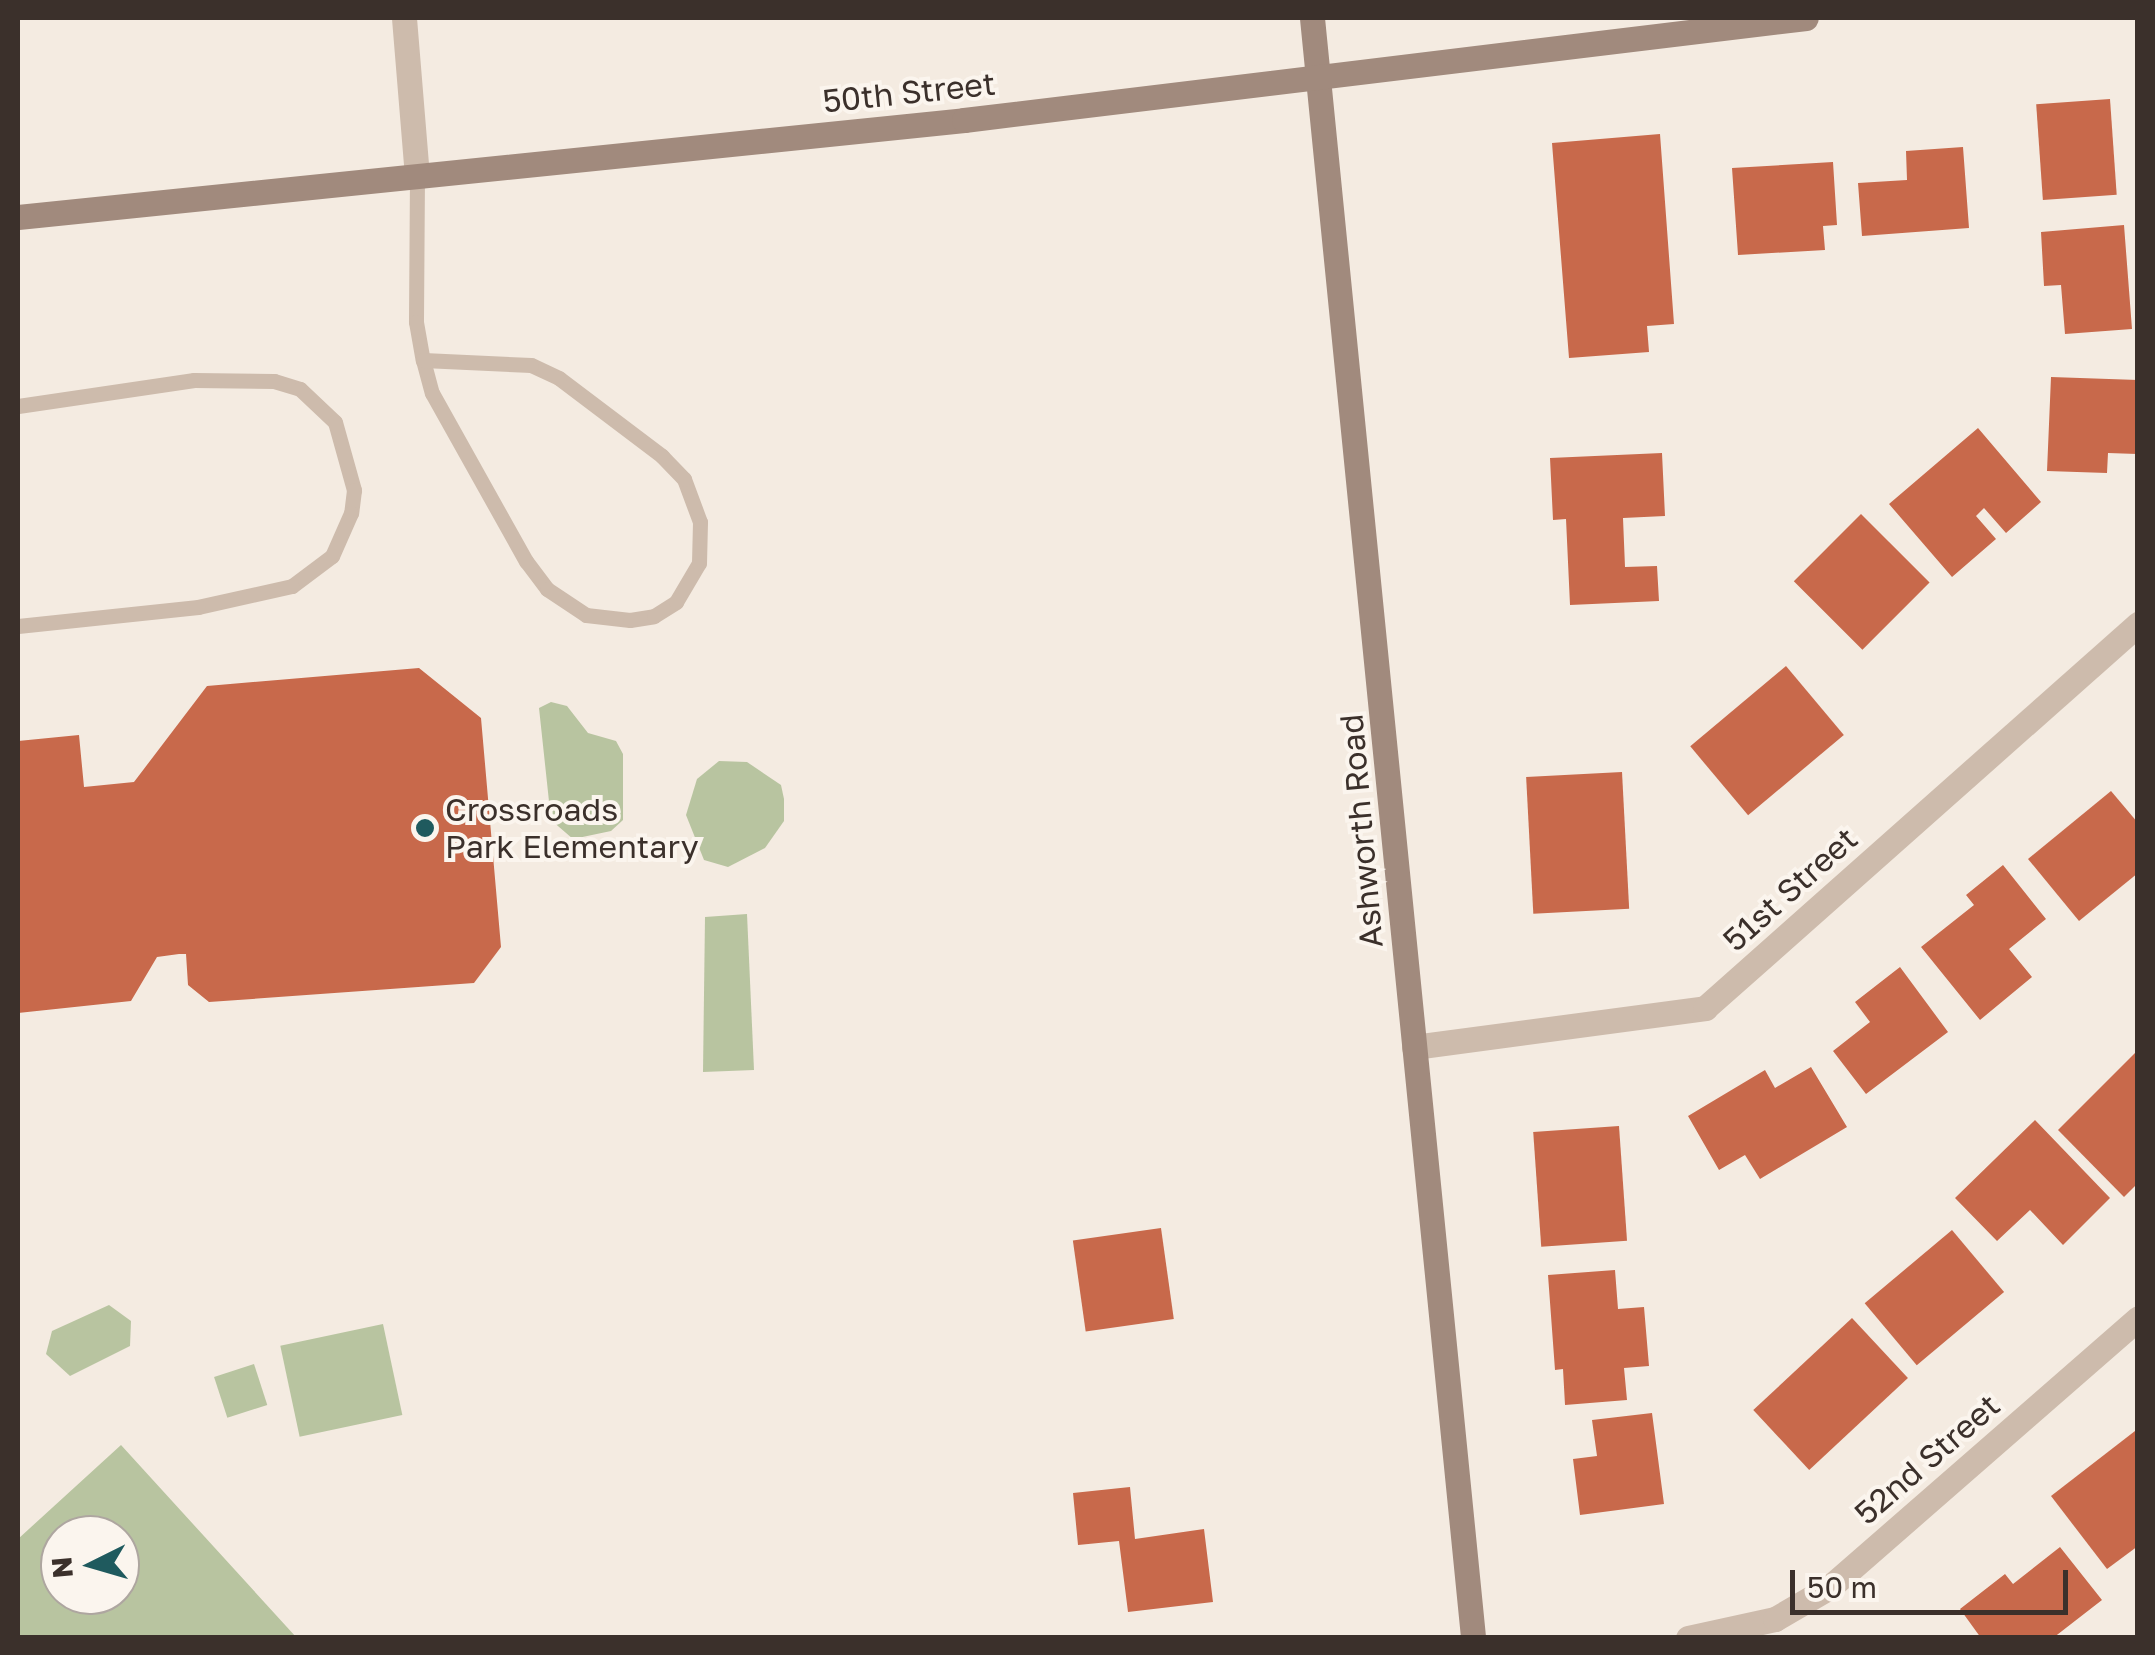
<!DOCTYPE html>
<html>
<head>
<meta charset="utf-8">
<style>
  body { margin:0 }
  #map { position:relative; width:2155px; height:1655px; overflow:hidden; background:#f4ebe1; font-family:"Golos Text",sans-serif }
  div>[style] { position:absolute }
  .green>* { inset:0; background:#b8c4a0; transform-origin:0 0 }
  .building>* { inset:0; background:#c8694b; transform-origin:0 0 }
  .service>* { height:15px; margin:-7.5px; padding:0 7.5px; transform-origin:7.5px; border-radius:7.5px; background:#cdbbac }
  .minor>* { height:25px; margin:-12.5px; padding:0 12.5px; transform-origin:12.5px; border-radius:12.5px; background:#cdbbac }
  .secondary>* { height:25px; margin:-12.5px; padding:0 12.5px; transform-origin:12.5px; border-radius:12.5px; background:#a18a7d }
  .dots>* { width:28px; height:28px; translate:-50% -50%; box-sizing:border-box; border:5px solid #fbf5ee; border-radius:50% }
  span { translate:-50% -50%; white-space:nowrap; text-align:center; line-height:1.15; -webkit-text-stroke:8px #fbf5ee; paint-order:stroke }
  .street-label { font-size:32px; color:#3b302b }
  .poi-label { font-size:32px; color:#3b302b }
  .left { translate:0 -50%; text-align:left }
  .frame { position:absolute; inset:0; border:20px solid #3b302b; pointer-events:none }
  .north { position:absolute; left:40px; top:1515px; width:100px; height:100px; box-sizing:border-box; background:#fbf5ee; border:2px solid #aea6a0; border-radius:50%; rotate:265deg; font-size:28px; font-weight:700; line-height:40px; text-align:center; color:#3b302b }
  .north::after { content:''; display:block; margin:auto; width:35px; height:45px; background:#1f5a5e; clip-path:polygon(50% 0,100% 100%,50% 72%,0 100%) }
  .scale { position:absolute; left:1790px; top:1570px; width:278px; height:45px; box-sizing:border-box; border:5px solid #3b302b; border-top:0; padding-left:12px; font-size:30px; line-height:35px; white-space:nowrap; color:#3b302b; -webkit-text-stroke:8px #fbf5ee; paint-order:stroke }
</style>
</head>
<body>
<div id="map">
  <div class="green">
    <div style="clip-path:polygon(551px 702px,567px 706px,588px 733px,616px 741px,623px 754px,623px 820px,611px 831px,573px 839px,551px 820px,539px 708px)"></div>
    <div style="clip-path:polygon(719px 761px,747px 762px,781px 785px,784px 799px,784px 821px,765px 848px,728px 867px,704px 860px,686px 815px,697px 779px)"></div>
    <div style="clip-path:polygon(747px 914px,754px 1070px,703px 1072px,705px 917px)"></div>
    <div style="clip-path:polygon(109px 1305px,131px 1321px,130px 1346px,70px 1376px,46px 1354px,52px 1331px)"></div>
    <div style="left:383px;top:1324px;width:93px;height:105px;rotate:78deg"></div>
    <div style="left:254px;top:1364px;width:43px;height:42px;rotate:72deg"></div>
    <div style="clip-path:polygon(evenodd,121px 1445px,296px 1637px,18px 1637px,18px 1539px,121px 1445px,120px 1535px,120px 1595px,60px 1595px,60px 1535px,120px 1535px)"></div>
  </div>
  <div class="building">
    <div style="left:2110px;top:99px;width:96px;height:74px;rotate:86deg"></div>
    <div style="clip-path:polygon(1660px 134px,1674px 324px,1647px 326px,1649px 352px,1569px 358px,1552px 143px)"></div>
    <div style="clip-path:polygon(1963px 147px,1969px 228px,1862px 236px,1858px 183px,1907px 180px,1906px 151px)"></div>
    <div style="clip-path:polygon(1833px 162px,1837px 225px,1823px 226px,1825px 250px,1738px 255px,1732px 168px)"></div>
    <div style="clip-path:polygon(2124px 225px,2132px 329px,2065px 334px,2061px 285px,2044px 286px,2041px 232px)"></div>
    <div style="clip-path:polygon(2051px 377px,2138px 380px,2137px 454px,2108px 453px,2107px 473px,2047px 471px)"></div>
    <div style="clip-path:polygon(1978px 428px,2041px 502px,2006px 533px,1984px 508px,1976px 516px,1996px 539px,1952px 577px,1889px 504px)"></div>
    <div style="clip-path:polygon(1662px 453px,1665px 516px,1623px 518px,1625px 567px,1657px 566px,1659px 601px,1570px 605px,1566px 519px,1553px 520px,1550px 458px)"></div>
    <div style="left:1861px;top:514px;width:97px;height:95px;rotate:45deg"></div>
    <div style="left:1786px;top:666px;width:90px;height:125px;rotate:50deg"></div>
    <div style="clip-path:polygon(419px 668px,481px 718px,501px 947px,474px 983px,209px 1002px,188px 985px,186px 954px,179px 954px,157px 957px,131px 1001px,18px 1013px,18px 741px,79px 735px,84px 787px,134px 782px,207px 686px)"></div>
    <div style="left:1622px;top:772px;width:137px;height:96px;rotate:87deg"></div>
    <div style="clip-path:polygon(2111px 791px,2138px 823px,2138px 873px,2079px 921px,2028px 859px)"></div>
    <div style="clip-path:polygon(2003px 865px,2046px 919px,2009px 949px,2032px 977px,1980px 1020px,1921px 947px,1974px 905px,1966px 895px)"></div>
    <div style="clip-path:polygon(1900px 967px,1948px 1032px,1866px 1094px,1833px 1051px,1870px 1022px,1855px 1002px)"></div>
    <div style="clip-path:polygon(2138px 1050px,2138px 1183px,2124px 1197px,2058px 1130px)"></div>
    <div style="clip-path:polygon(1811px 1067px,1847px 1127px,1760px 1179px,1745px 1155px,1719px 1170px,1688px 1116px,1765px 1070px,1775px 1088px)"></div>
    <div style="clip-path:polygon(2035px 1120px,2110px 1198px,2063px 1245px,2030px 1210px,1997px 1241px,1955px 1198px)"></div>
    <div style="left:1619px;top:1126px;width:115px;height:86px;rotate:86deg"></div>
    <div style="left:1161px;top:1228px;width:92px;height:89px;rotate:82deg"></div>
    <div style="left:1952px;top:1230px;width:81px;height:114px;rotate:50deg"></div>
    <div style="clip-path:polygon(1615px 1270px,1618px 1309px,1644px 1307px,1649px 1366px,1624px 1368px,1627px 1400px,1565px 1405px,1563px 1369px,1555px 1370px,1548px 1275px)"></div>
    <div style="left:1852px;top:1318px;width:82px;height:135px;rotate:47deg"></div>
    <div style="clip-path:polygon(1652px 1413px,1664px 1504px,1580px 1515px,1573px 1459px,1597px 1456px,1592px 1420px)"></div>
    <div style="clip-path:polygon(2135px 1431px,2138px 1546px,2107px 1569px,2051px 1496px)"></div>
    <div style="clip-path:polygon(1130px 1487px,1135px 1539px,1204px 1529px,1213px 1602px,1128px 1612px,1119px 1541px,1078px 1545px,1073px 1493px)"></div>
    <div style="clip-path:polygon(2060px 1547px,2102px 1600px,2053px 1638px,1981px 1638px,1960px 1609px,2005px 1574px,2013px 1584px)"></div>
  </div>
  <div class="service">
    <div style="left:417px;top:176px;width:146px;rotate:90.4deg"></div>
    <div style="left:416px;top:322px;width:39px;rotate:80deg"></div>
    <div style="left:423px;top:360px;width:34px;rotate:75deg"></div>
    <div style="left:432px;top:393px;width:193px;rotate:60.8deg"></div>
    <div style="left:526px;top:561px;width:35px;rotate:53deg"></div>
    <div style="left:547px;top:589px;width:47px;rotate:33.7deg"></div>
    <div style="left:586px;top:615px;width:44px;rotate:6.5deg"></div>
    <div style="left:630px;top:620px;width:24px;rotate:-9deg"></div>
    <div style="left:654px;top:616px;width:26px;rotate:-32deg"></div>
    <div style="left:676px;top:602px;width:45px;rotate:-59.5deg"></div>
    <div style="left:699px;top:563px;width:41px;rotate:-88.6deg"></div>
    <div style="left:700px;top:522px;width:46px;rotate:-110.4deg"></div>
    <div style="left:684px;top:479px;width:32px;rotate:-134deg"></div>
    <div style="left:662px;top:456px;width:129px;rotate:-142.9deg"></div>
    <div style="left:559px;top:378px;width:31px;rotate:-155deg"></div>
    <div style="left:531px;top:365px;width:108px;rotate:-177.3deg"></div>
    <div style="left:18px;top:406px;width:178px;rotate:-8.4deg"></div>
    <div style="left:194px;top:380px;width:80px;rotate:0.7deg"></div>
    <div style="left:274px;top:381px;width:27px;rotate:17deg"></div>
    <div style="left:300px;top:389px;width:48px;rotate:43.3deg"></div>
    <div style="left:335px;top:422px;width:71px;rotate:74.4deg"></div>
    <div style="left:354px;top:490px;width:23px;rotate:97deg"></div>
    <div style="left:351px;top:513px;width:47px;rotate:113.8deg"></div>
    <div style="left:332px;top:556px;width:50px;rotate:143.1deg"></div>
    <div style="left:292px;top:586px;width:96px;rotate:167.4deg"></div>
    <div style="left:198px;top:607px;width:181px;rotate:174deg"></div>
  </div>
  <div class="minor">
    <div style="left:404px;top:18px;width:159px;rotate:85.3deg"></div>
    <div style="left:1414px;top:1047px;width:294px;rotate:-7.6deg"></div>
    <div style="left:1705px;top:1008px;width:579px;rotate:-41.57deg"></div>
    <div style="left:1688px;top:1638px;width:89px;rotate:-12.3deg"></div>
    <div style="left:1775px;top:1619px;width:64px;rotate:-30.2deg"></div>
    <div style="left:1830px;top:1587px;width:409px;rotate:-41.1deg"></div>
  </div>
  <div class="secondary">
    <div style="left:1312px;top:18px;width:1628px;rotate:84.32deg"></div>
    <div style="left:18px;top:217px;width:951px;rotate:-5.85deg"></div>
    <div style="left:964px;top:120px;width:848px;rotate:-6.91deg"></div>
  </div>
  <div class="dots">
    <div style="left:425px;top:828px;background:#1f5a5e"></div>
  </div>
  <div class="street-label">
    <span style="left:909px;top:92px;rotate:-6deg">50th Street</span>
    <span style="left:1361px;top:831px;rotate:-95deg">Ashworth Road</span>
    <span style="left:1790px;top:889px;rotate:-42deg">51st Street</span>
    <span style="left:1927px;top:1459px;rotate:-41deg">52nd Street</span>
  </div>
  <div class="poi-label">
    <span class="left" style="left:445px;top:828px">Crossroads<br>Park Elementary</span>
  </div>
  <div class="frame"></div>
  <div class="north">N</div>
  <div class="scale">50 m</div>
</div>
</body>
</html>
